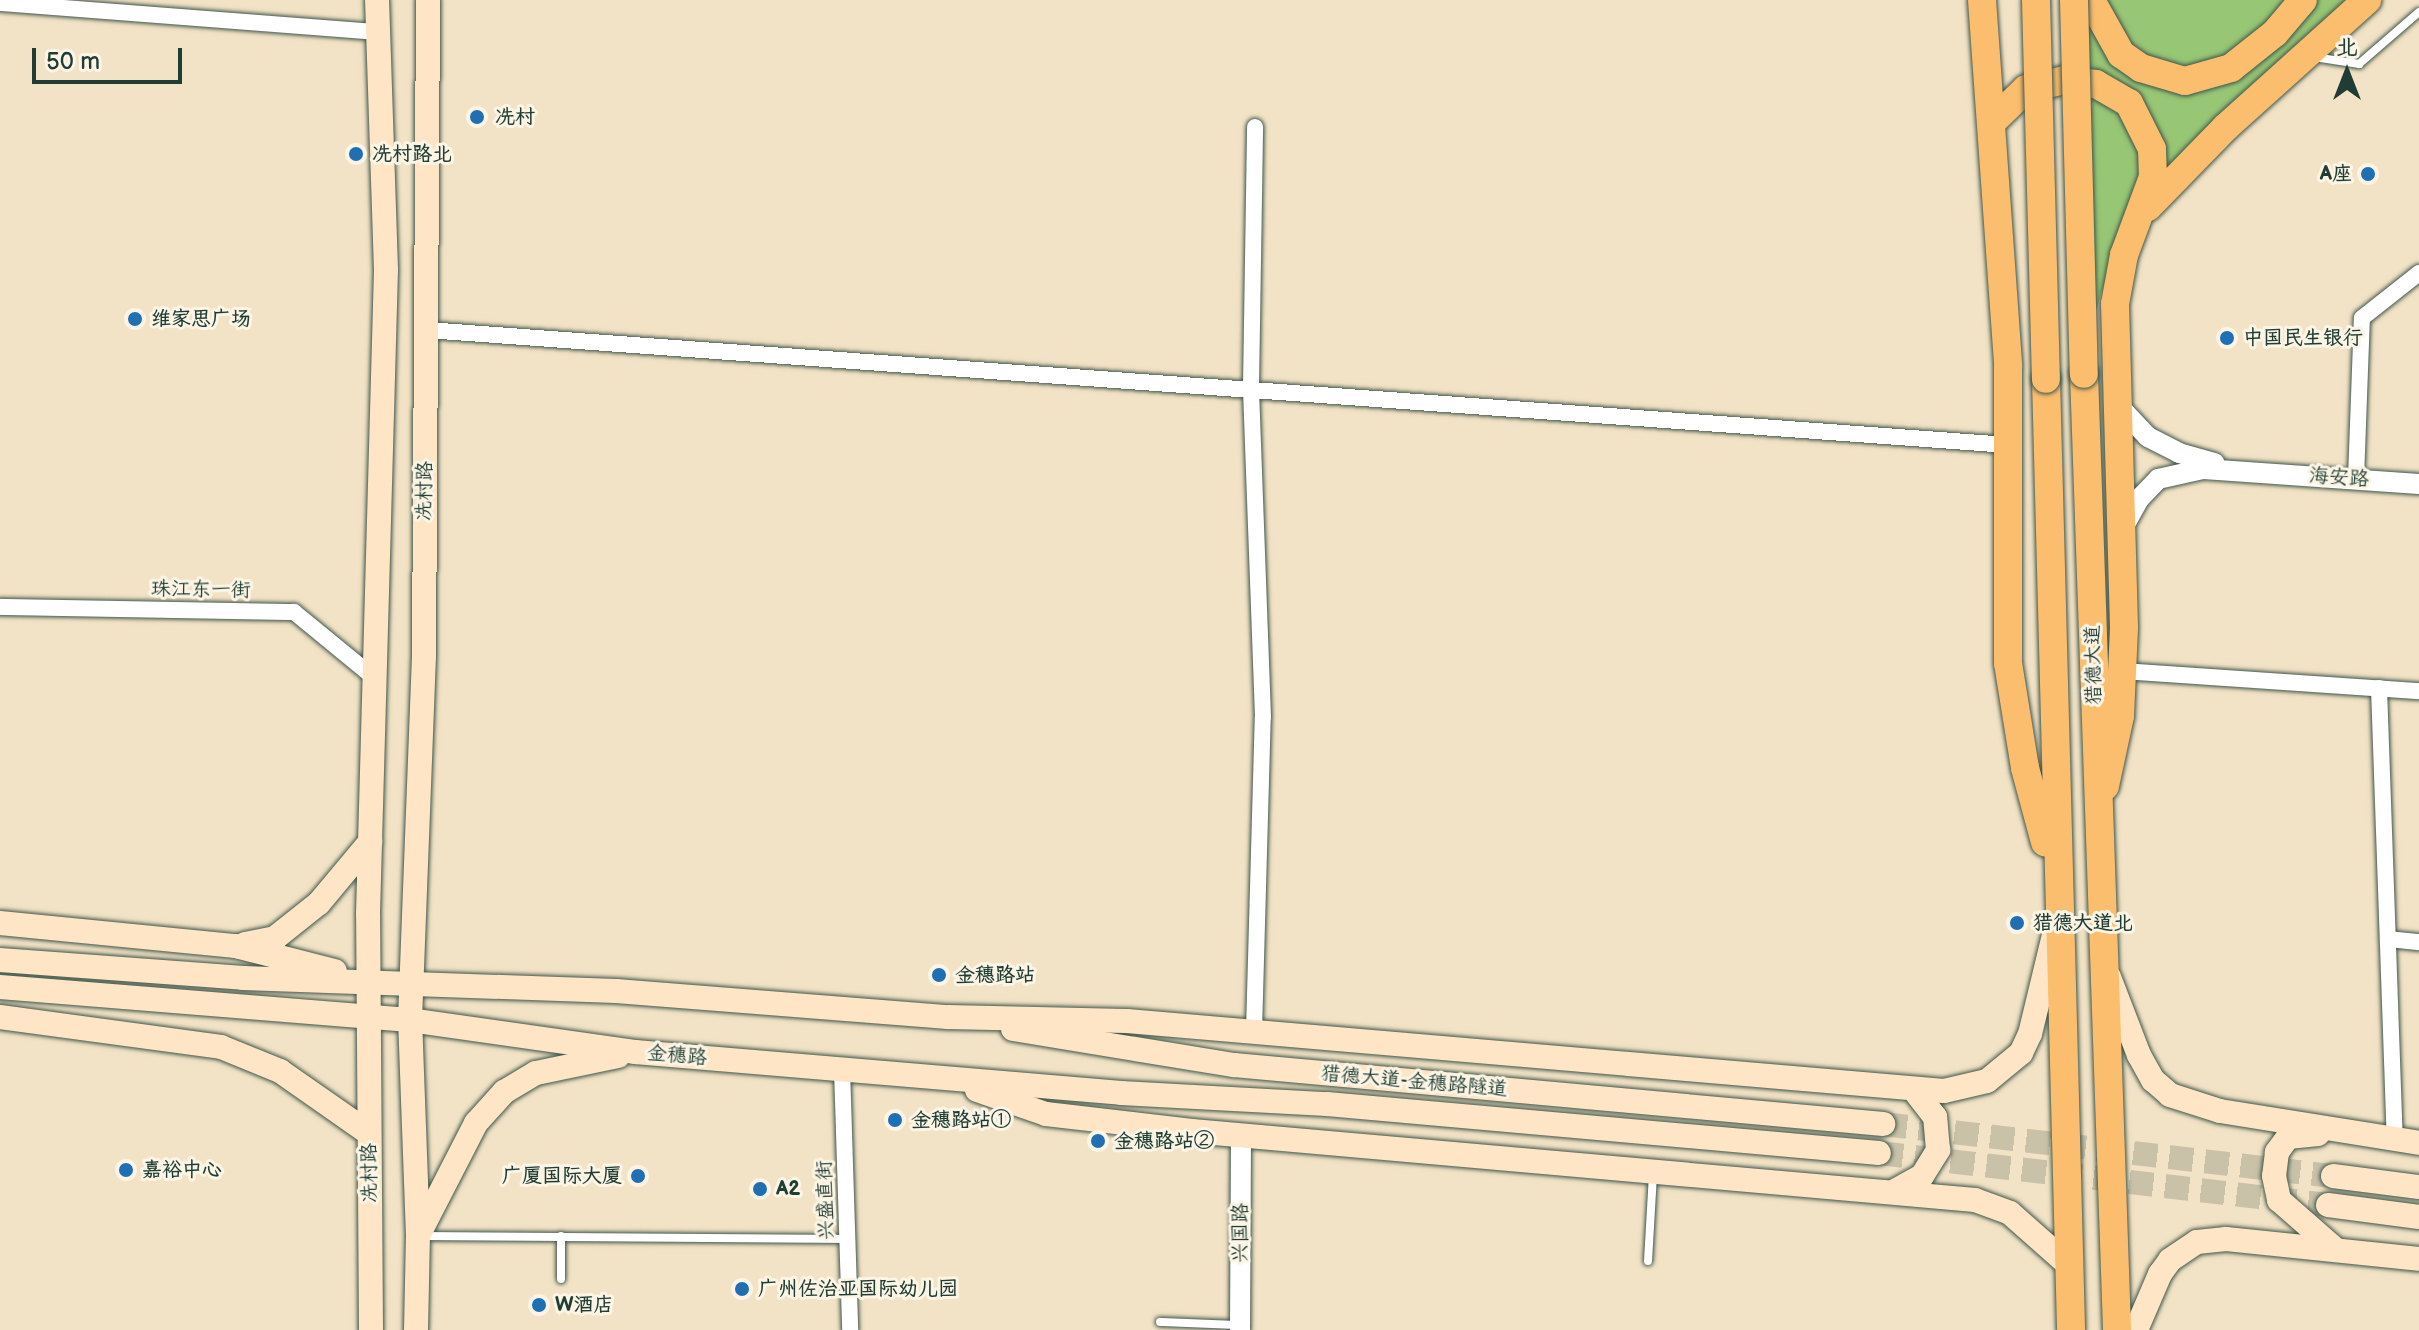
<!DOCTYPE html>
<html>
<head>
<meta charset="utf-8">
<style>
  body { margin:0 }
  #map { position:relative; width:2419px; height:1330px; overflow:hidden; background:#f3e3c6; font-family:"Balsamiq Sans","LXGW WenKai TC",sans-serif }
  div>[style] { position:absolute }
  .green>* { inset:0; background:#97c675 }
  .secondary-tunnel>* { height:24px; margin-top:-12px; transform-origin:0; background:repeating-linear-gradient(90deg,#c9c2a9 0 24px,transparent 0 36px) }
  .roads { filter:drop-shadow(0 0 2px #3f564a) drop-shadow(0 0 2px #3f564a) }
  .service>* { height:8px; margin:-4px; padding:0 4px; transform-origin:4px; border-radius:4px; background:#fff }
  .minor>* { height:16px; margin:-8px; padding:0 8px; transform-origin:8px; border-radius:8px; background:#fff }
  .tertiary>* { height:20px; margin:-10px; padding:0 10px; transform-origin:10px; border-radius:10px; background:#fff }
  .secondary>* { height:24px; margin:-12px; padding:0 12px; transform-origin:12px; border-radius:12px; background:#fde5c5 }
  .trunk>* { height:28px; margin:-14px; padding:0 14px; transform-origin:14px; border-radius:14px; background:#fbbd6e }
  .bridges { filter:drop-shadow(0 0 2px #3f564a) drop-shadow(0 0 2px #3f564a) }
  .trunk-bridge>* { height:28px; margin:-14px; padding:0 14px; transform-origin:14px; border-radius:14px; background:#fbbd6e }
  .dots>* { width:22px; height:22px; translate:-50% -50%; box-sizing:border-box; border:4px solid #fcf5e5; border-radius:50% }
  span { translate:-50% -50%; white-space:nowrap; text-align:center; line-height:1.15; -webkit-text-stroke:6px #fcf5e5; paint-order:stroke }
  .poi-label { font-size:20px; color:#1f3d34; font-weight:700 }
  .left { translate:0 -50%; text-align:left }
  .right { translate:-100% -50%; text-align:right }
  .street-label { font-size:20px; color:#1f3d34 }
  .north { position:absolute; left:2307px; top:32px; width:80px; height:80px; -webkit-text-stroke:6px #fcf5e5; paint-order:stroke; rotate:0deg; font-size:22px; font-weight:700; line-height:32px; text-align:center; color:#1f3d34 }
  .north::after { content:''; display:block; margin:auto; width:28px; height:36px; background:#1f3d34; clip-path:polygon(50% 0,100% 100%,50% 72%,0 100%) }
  .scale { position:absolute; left:32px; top:48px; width:150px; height:36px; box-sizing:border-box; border:4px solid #1f3d34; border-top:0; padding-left:10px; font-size:24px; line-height:28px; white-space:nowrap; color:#1f3d34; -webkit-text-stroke:6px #fcf5e5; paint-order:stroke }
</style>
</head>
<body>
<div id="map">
  <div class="green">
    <div style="clip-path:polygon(2088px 0,2351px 0,2116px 247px,2091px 326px)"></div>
  </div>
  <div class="secondary-tunnel">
    <div style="left:1883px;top:1124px;width:453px;rotate:6.6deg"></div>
    <div style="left:1879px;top:1153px;width:452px;rotate:6.6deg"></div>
  </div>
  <div class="roads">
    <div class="service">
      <div style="left:2314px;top:57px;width:46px;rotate:8.8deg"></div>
      <div style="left:2359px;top:64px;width:79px;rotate:-40.9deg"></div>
      <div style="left:423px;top:1236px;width:425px;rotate:0.4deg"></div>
      <div style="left:561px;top:1236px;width:43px;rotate:90deg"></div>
      <div style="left:1648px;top:1261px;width:87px;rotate:-86.7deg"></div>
      <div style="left:1160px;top:1322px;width:79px;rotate:2.2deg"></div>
    </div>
    <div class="minor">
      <div style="left:0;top:3px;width:378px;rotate:4.4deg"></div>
      <div style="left:427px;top:330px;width:1585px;rotate:4.16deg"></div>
      <div style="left:2356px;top:479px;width:161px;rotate:-87.9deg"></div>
      <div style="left:2362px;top:318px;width:73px;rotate:-38.3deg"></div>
      <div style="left:0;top:607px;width:294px;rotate:1deg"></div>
      <div style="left:294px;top:612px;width:106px;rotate:39.3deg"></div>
      <div style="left:2123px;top:671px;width:297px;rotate:3.9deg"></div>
      <div style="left:2379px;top:688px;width:451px;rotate:88deg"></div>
      <div style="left:2388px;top:939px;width:31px;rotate:6deg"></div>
      <div style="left:1254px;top:1031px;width:314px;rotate:-88.4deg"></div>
      <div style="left:1263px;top:717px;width:330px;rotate:-92.1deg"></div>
      <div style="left:1251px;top:387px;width:260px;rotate:-89.1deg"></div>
      <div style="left:842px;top:1069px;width:261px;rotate:88.2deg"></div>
    </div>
    <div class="tertiary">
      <div style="left:2117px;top:404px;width:45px;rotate:46.8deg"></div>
      <div style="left:2148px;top:437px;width:35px;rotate:27deg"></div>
      <div style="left:2179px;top:453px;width:37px;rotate:16deg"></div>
      <div style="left:2123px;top:528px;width:33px;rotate:-61deg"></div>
      <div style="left:2139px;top:499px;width:28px;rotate:-46deg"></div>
      <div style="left:2158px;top:479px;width:46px;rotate:-12.5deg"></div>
      <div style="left:2203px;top:469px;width:217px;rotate:4deg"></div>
      <div style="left:1240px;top:1330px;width:194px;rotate:-89.7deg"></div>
    </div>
    <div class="secondary">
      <div style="left:0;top:923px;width:237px;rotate:5.6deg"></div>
      <div style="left:236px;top:946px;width:102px;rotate:14.2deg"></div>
      <div style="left:245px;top:944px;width:31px;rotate:-11deg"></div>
      <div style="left:275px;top:938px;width:56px;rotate:-38.5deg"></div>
      <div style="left:319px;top:903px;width:80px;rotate:-50.1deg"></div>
      <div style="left:0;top:960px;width:244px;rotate:4.2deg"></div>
      <div style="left:243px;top:978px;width:373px;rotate:2deg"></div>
      <div style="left:616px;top:991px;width:333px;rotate:4.5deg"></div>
      <div style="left:948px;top:1017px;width:179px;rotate:1.3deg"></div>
      <div style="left:1127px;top:1021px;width:820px;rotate:4.9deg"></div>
      <div style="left:1944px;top:1091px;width:44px;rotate:-13.1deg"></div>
      <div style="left:1987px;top:1081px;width:44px;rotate:-39.5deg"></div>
      <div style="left:2021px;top:1053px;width:21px;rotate:-65deg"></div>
      <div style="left:2030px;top:1034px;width:106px;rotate:-76.4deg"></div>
      <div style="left:2109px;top:977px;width:84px;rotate:69deg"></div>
      <div style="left:2139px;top:1055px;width:29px;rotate:61deg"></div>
      <div style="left:2153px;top:1080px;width:23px;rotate:41deg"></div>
      <div style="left:2170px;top:1095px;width:52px;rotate:17.7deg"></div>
      <div style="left:2220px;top:1111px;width:202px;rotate:9.1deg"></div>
      <div style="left:0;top:987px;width:411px;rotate:4.6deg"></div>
      <div style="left:410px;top:1020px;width:227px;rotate:8.1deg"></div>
      <div style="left:635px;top:1052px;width:488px;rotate:4.8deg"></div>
      <div style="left:1121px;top:1093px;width:206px;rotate:3.1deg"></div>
      <div style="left:1327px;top:1104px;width:554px;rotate:5.07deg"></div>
      <div style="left:0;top:1017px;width:223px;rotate:7.7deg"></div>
      <div style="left:221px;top:1047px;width:64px;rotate:22.1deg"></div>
      <div style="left:280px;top:1071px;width:108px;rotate:34.9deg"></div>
      <div style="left:1013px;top:1029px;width:224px;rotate:9.3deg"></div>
      <div style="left:1234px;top:1065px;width:652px;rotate:5.19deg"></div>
      <div style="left:977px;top:1090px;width:73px;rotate:19.2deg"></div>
      <div style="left:1046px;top:1114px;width:147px;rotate:6.6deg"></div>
      <div style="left:1192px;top:1131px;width:786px;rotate:5.04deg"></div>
      <div style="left:1975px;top:1200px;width:37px;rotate:20deg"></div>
      <div style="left:2010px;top:1213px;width:80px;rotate:41.5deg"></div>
      <div style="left:2318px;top:1134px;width:30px;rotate:174deg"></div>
      <div style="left:2288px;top:1137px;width:19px;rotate:126deg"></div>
      <div style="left:2277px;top:1152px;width:24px;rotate:97deg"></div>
      <div style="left:2274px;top:1176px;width:25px;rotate:78deg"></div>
      <div style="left:2279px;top:1200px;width:74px;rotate:41.2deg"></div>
      <div style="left:2333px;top:1176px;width:87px;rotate:7.3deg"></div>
      <div style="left:1893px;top:1192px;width:33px;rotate:-29deg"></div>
      <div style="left:1922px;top:1176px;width:31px;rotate:-58deg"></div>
      <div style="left:1938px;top:1150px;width:33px;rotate:-95deg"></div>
      <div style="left:1935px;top:1117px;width:34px;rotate:-128deg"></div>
      <div style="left:2328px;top:1205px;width:92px;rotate:7.5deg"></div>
      <div style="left:419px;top:1234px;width:125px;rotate:-62.8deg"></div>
      <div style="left:476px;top:1123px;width:42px;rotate:-47.9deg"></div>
      <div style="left:504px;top:1092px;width:37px;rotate:-31deg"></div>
      <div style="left:536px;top:1073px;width:84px;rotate:-11.7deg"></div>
      <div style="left:371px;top:1330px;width:416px;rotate:-90.4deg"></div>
      <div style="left:368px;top:914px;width:644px;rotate:-88.4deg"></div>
      <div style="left:386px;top:270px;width:270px;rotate:-91.9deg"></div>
      <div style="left:416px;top:1330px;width:94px;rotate:-88.8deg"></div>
      <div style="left:418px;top:1236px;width:216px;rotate:-92.1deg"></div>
      <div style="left:410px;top:1020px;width:364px;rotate:-87.8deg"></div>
      <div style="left:424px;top:656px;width:656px;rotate:-89.65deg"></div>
      <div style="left:2136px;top:1330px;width:61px;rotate:-66.8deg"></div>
      <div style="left:2160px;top:1274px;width:17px;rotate:-54deg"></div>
      <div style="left:2170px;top:1260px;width:32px;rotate:-34deg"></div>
      <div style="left:2197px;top:1242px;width:29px;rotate:-6deg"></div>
      <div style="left:2226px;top:1239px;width:194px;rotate:5.9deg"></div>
    </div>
    <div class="trunk">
      <div style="left:1982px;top:0;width:367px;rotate:85.9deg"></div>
      <div style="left:2008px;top:366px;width:297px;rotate:90deg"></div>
      <div style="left:2008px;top:663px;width:106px;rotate:80.8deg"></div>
      <div style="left:2025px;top:768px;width:77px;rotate:74.9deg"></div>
      <div style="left:2091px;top:0;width:62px;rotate:60.9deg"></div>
      <div style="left:2121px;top:54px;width:24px;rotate:35deg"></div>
      <div style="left:2141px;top:68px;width:46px;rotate:16.5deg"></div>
      <div style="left:2185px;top:81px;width:48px;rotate:-15.8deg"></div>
      <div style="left:2231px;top:68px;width:56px;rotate:-38.5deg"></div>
      <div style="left:2275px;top:33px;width:43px;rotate:-49.7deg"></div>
      <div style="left:1992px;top:122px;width:47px;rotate:-44.1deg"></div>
      <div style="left:2026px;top:89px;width:39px;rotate:-13deg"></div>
      <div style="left:2064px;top:80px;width:32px;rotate:7deg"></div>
      <div style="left:2096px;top:84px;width:38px;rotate:30deg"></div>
      <div style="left:2129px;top:103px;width:51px;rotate:63.4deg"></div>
      <div style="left:2152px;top:149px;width:28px;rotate:88deg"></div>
      <div style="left:2153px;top:177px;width:83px;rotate:110.4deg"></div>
      <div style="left:2124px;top:255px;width:50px;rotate:100.4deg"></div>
      <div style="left:2115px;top:304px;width:324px;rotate:88.4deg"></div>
      <div style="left:2124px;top:628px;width:88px;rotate:92.6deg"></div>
      <div style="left:2120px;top:716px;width:72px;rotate:102.1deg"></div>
      <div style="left:2148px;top:207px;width:112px;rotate:-45.7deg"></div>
      <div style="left:2226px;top:127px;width:190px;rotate:-42deg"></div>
      <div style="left:2084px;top:374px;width:957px;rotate:88.02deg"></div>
      <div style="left:2046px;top:379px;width:951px;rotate:88.49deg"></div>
    </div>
  </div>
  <div class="bridges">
    <div class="trunk-bridge">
      <div style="left:2036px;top:0;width:379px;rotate:88.5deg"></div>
      <div style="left:2074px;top:0;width:374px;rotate:88.5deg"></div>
    </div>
  </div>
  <div class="dots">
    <div style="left:477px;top:117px;background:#1f6fb2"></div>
    <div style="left:356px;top:154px;background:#1f6fb2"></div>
    <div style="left:2368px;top:174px;background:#1f6fb2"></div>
    <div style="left:135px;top:319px;background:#1f6fb2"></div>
    <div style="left:2227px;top:338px;background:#1f6fb2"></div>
    <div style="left:2017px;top:923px;background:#1f6fb2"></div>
    <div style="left:939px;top:975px;background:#1f6fb2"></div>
    <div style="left:895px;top:1120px;background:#1f6fb2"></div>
    <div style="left:1098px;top:1141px;background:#1f6fb2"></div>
    <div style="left:126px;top:1170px;background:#1f6fb2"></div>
    <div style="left:638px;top:1176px;background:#1f6fb2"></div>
    <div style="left:760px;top:1189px;background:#1f6fb2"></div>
    <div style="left:742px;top:1289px;background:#1f6fb2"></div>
    <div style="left:539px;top:1305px;background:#1f6fb2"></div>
  </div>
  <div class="poi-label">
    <span class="left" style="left:495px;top:117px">冼村</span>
    <span class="left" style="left:372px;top:154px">冼村路北</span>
    <span class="right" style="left:2352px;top:174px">A座</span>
    <span class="left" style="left:151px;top:319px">维家思广场</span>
    <span class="left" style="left:2243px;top:338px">中国民生银行</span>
    <span class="left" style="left:2033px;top:923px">猎德大道北</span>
    <span class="left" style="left:955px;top:975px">金穗路站</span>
    <span class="left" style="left:911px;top:1120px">金穗路站①</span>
    <span class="left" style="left:1114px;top:1141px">金穗路站②</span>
    <span class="left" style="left:142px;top:1170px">嘉裕中心</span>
    <span class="right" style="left:622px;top:1176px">广厦国际大厦</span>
    <span class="left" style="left:776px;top:1189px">A2</span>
    <span class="left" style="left:758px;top:1289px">广州佐治亚国际幼儿园</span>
    <span class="left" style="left:555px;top:1305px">W酒店</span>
  </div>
  <div class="street-label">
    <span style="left:2339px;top:478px;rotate:4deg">海安路</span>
    <span style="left:425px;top:491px;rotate:-89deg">冼村路</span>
    <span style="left:201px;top:590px;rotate:1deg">珠江东一街</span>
    <span style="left:2094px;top:665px;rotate:-91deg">猎德大道</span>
    <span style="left:677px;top:1056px;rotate:5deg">金穗路</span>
    <span style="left:1414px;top:1082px;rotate:5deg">猎德大道-金穗路隧道</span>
    <span style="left:370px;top:1173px;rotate:-91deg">冼村路</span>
    <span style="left:826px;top:1200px;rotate:-92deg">兴盛直街</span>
    <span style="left:1241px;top:1233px;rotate:-90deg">兴国路</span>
  </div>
  <div class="north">北</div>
  <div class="scale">50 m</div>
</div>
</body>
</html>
